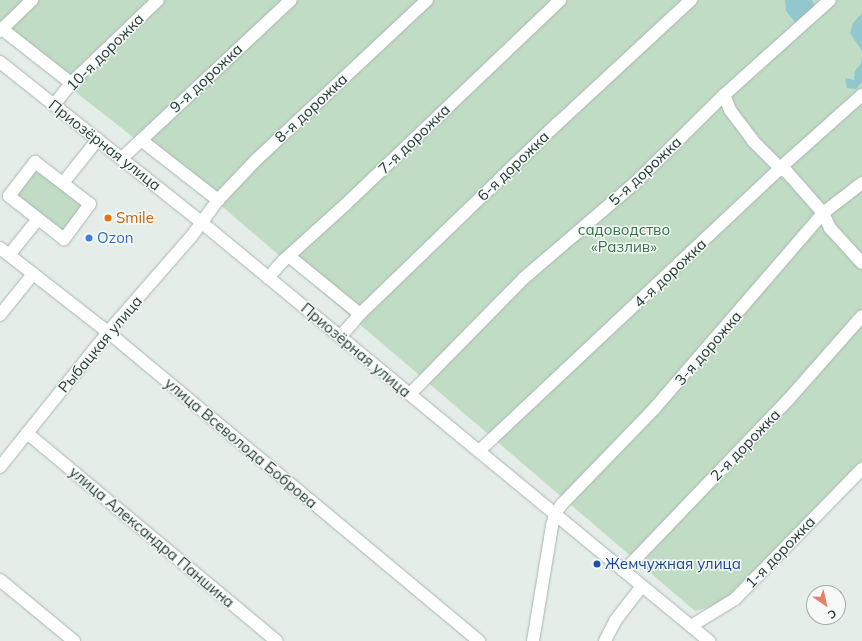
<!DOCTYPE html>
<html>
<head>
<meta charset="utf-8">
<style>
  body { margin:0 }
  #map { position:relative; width:862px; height:641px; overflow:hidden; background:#e5ede9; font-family:Mulish,sans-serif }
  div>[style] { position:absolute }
  .green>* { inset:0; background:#c0dcc5; transform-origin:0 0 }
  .water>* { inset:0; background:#92c8cd }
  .roads { filter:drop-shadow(0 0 1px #a8b5af) drop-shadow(0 0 1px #a8b5af) }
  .minor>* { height:12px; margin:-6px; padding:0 6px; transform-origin:6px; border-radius:6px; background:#fff }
  .dots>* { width:11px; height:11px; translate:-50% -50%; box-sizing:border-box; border:2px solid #f5f9f7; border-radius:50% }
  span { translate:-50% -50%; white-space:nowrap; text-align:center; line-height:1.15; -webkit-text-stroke:3px #f5f9f7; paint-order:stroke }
  .street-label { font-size:15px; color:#253d35 }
  .food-label { font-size:15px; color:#c56008 }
  .left { translate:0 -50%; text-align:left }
  .park-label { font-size:15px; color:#327147 }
  .shop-label { font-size:15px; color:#366cbe }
  .transit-label { font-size:15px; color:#164399 }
  .north { position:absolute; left:806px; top:585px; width:40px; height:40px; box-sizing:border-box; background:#f5f9f7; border:1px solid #a2aea9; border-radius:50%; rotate:146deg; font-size:11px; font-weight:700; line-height:16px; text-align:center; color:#253d35 }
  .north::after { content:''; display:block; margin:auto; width:14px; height:18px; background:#e78069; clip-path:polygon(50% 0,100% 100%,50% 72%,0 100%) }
</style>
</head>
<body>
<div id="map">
  <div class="green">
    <div style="clip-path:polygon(0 0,862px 0,862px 463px,721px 604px,695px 611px,225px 209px,0 33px)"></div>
    <div style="left:37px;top:168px;width:61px;height:36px;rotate:38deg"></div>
  </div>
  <div class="water">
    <div style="clip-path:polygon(812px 0,816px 9px,797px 25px,786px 11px,785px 0)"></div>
    <div style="clip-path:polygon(862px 13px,862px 51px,850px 33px,853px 23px)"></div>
    <div style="clip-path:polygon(862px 56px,862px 82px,856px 89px,847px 88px,845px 78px,854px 80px,855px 71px,861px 63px)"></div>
  </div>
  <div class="roads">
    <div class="minor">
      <div style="left:2px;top:29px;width:88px;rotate:38deg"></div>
      <div style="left:0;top:31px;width:45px;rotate:-44.1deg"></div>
      <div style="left:0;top:62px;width:257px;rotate:38.5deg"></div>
      <div style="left:201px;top:222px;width:659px;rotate:39.52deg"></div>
      <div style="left:724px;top:95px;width:16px;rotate:68deg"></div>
      <div style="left:730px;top:110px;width:39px;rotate:53deg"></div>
      <div style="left:753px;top:141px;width:38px;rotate:45deg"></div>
      <div style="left:780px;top:168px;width:8px;rotate:30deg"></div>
      <div style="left:787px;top:172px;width:55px;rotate:48.7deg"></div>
      <div style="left:823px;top:213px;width:17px;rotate:65deg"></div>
      <div style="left:830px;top:228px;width:47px;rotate:47.6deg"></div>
      <div style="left:54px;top:105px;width:28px;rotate:-52deg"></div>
      <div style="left:71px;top:83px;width:120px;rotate:-43.7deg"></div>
      <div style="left:141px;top:140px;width:98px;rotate:37.9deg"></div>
      <div style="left:122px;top:158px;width:231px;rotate:-43.1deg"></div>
      <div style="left:35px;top:162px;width:69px;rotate:37.4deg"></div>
      <div style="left:90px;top:204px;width:44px;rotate:126.6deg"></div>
      <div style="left:64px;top:239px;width:70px;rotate:-142deg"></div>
      <div style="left:9px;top:196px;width:43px;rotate:-52.6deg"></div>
      <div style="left:63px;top:183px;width:56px;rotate:-51.5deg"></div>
      <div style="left:0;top:248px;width:137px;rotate:37.9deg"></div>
      <div style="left:108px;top:332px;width:483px;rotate:39.8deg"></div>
      <div style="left:9px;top:255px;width:46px;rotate:-51.1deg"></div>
      <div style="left:290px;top:257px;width:90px;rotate:39.2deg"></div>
      <div style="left:268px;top:278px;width:23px;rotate:-49deg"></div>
      <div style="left:283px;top:261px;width:85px;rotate:-42.1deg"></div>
      <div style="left:346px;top:204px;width:296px;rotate:-43.6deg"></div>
      <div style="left:0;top:315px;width:53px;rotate:-51.2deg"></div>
      <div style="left:340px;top:337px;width:30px;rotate:-49deg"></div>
      <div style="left:360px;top:314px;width:274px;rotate:-44deg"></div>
      <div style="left:557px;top:124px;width:183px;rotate:-42.8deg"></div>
      <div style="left:410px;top:394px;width:163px;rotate:-45.5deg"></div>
      <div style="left:524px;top:278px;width:146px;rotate:-40.6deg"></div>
      <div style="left:635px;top:183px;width:125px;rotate:-44.7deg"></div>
      <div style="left:724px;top:95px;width:142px;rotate:-41.9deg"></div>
      <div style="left:27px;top:433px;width:325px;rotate:39.8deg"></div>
      <div style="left:479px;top:451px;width:413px;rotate:-43.2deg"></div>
      <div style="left:780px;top:168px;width:110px;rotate:-41.7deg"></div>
      <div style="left:0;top:467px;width:173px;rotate:-51.3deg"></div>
      <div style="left:108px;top:332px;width:126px;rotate:-48.9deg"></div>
      <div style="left:191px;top:237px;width:46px;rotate:-53.9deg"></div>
      <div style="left:218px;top:200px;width:55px;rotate:-46.5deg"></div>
      <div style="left:256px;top:160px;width:234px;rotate:-43.1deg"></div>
      <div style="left:624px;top:571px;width:237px;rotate:-46.2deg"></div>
      <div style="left:788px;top:400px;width:112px;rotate:-48.6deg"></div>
      <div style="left:0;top:580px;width:96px;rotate:39.5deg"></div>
      <div style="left:691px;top:626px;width:52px;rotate:-31.5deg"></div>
      <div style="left:735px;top:599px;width:182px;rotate:-45.7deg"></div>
      <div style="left:533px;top:641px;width:117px;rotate:-80.6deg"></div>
      <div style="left:552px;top:526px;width:12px;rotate:-76deg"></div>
      <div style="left:555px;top:514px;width:12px;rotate:-55deg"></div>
      <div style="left:562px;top:504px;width:132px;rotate:-45.9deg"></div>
      <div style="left:654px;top:409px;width:259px;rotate:-49.2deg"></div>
      <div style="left:823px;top:213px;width:49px;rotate:-37.6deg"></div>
      <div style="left:605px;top:641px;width:22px;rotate:-63deg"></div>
      <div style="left:615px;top:621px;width:44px;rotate:-52.4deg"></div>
    </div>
  </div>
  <div class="dots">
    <div style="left:108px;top:218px;background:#e8710a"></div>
    <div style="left:89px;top:238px;background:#3f7fe0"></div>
    <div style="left:597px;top:564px;background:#1a4fb4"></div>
  </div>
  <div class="street-label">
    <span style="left:105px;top:52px;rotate:-45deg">10-я дорожка</span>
    <span style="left:206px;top:78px;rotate:-43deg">9-я дорожка</span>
    <span style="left:311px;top:108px;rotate:-43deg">8-я дорожка</span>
    <span style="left:414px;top:139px;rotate:-44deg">7-я дорожка</span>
    <span style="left:105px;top:145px;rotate:38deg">Приозёрная улица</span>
    <span style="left:513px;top:166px;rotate:-44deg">6-я дорожка</span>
    <span style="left:645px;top:171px;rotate:-43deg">5-я дорожка</span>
    <span style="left:670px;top:273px;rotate:-43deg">4-я дорожка</span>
    <span style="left:100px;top:344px;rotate:-50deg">Рыбацкая улица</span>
    <span style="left:708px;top:348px;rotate:-49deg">3-я дорожка</span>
    <span style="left:356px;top:350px;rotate:40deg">Приозёрная улица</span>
    <span style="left:241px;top:443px;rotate:40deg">улица Всеволода Боброва</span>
    <span style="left:745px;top:445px;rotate:-46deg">2-я дорожка</span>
    <span style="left:152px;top:537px;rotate:40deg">улица Александра Паншина</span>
    <span style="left:780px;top:552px;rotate:-46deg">1-я дорожка</span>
  </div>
  <div class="food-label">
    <span class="left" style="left:116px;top:218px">Smile</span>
  </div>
  <div class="park-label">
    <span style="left:624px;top:238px">садоводство<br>«Разлив»</span>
  </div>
  <div class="shop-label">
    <span class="left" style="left:97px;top:238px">Ozon</span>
  </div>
  <div class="transit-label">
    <span class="left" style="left:605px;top:564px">Жемчужная улица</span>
  </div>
  <div class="north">С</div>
</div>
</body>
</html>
